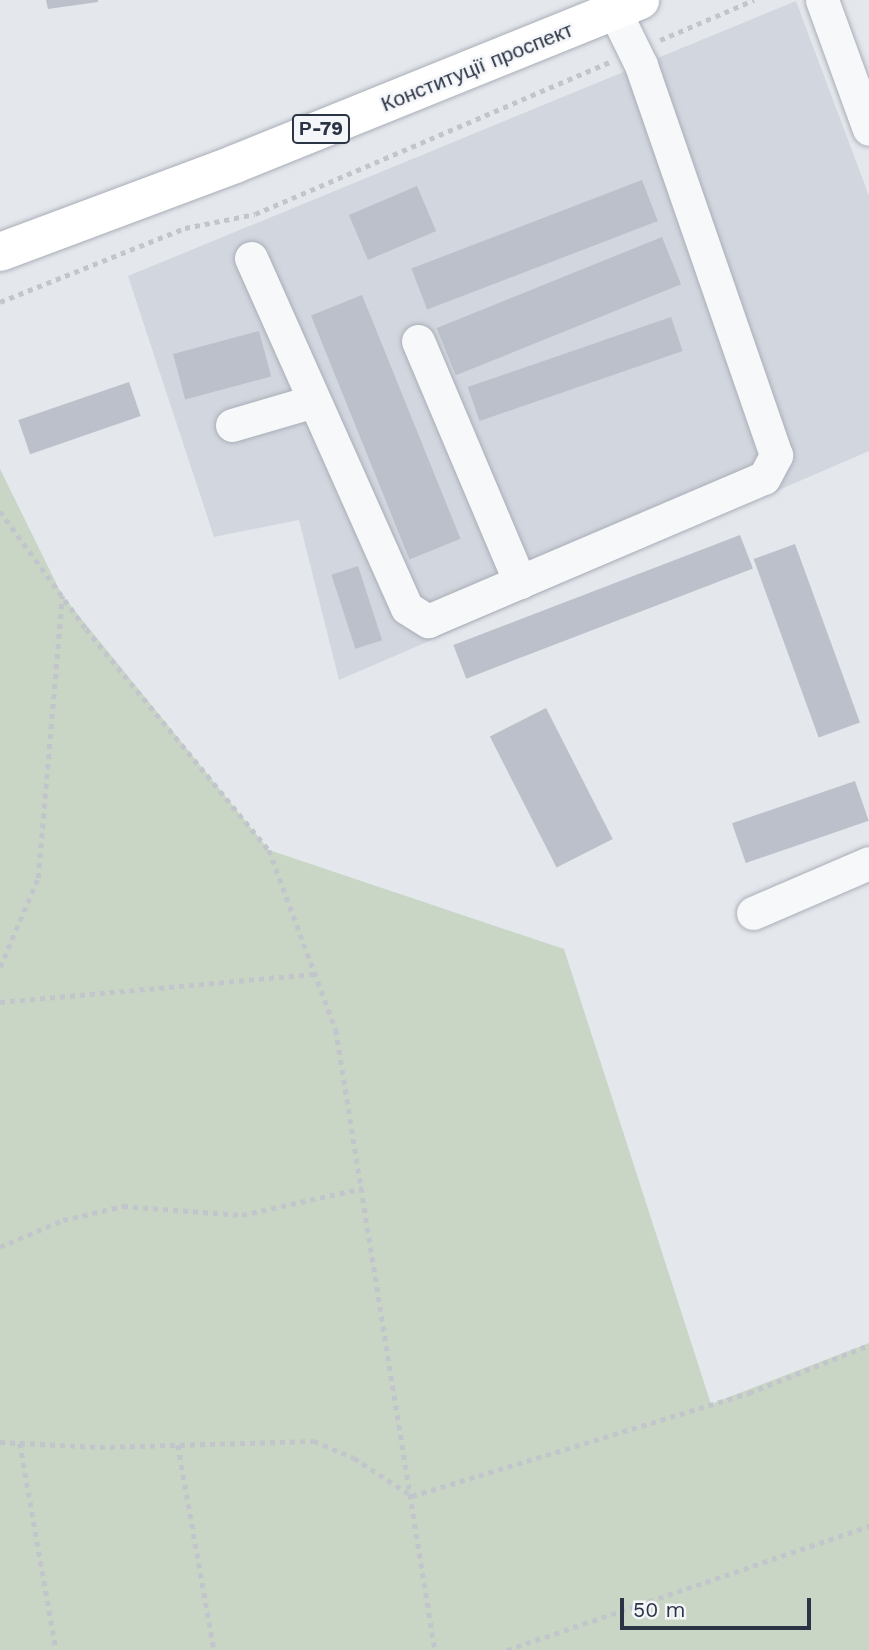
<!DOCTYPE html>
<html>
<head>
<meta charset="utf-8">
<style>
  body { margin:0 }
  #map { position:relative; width:869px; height:1650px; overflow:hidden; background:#e4e7ec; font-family:"Work Sans",sans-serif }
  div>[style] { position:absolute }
  .built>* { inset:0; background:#d2d6de }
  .green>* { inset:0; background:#c9d6c5 }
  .building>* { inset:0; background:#bbc0ca; transform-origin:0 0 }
  .path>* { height:4.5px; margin-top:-2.25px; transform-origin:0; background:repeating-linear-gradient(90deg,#c2c5cb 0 5px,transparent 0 10px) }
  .roads { filter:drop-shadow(0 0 2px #a9aeb7) drop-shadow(0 0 2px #a9aeb7) }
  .minor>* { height:33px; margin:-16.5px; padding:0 16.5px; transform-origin:16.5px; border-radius:16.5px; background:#f7f8fa }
  .major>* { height:38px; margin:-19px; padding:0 19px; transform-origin:19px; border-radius:19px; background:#fff }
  span { translate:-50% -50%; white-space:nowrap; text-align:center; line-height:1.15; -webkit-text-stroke:5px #f4f6f9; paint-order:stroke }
  .shield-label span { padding:2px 5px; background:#f4f6f9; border:2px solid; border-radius:5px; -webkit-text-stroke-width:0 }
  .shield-label { font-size:19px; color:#2b3445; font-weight:700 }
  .street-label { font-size:21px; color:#2b3445 }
  .scale { position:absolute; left:620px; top:1598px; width:191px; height:32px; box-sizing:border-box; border:4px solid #2b3445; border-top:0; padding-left:9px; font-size:21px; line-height:24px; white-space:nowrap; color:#2b3445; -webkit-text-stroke:5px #f4f6f9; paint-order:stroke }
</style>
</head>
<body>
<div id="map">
  <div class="built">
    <div style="clip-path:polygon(796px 1px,869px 196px,869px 451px,339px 680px,299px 520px,214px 537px,128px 276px)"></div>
  </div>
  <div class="green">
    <div style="clip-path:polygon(0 469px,62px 595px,269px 850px,564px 949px,711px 1404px,869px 1343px,869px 1650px,0 1650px)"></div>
  </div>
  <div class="building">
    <div style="clip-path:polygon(46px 0,98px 0,98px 2px,48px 9px)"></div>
    <div style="left:642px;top:180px;width:44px;height:247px;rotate:69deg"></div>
    <div style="left:417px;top:186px;width:49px;height:74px;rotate:67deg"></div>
    <div style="left:662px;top:237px;width:51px;height:243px;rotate:68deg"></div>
    <div style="left:362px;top:295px;width:263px;height:55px;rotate:68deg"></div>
    <div style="left:671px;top:317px;width:36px;height:215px;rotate:71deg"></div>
    <div style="left:259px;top:331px;width:47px;height:89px;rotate:75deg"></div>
    <div style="left:129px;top:382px;width:36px;height:117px;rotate:71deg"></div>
    <div style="left:740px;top:535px;width:36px;height:307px;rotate:69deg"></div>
    <div style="left:795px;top:544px;width:190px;height:44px;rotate:70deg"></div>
    <div style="left:358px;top:566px;width:78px;height:28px;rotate:72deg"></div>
    <div style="left:546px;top:708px;width:147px;height:63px;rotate:63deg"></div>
    <div style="left:855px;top:781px;width:42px;height:130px;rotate:71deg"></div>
  </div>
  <div class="path">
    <div style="left:660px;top:40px;width:102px;rotate:-23.1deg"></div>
    <div style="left:0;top:302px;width:199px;rotate:-21.8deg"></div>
    <div style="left:185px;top:228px;width:71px;rotate:-11.3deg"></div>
    <div style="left:255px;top:214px;width:386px;rotate:-23.2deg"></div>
    <div style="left:0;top:511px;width:146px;rotate:53.9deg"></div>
    <div style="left:86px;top:629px;width:287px;rotate:50.4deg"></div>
    <div style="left:269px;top:850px;width:192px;rotate:69.6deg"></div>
    <div style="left:336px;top:1030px;width:628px;rotate:80.93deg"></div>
    <div style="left:0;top:967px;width:97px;rotate:-66.9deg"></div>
    <div style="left:38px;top:878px;width:283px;rotate:-85.1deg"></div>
    <div style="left:0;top:1002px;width:316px;rotate:-5.1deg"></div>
    <div style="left:0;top:1247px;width:69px;rotate:-23.2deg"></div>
    <div style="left:63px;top:1220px;width:62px;rotate:-13.1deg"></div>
    <div style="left:123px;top:1206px;width:119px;rotate:4.3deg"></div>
    <div style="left:242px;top:1215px;width:124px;rotate:-12.6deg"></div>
    <div style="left:0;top:1442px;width:100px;rotate:2.9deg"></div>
    <div style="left:100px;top:1447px;width:214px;rotate:-1.6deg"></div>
    <div style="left:314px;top:1441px;width:43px;rotate:23deg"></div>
    <div style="left:354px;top:1458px;width:69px;rotate:33.2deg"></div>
    <div style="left:412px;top:1496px;width:352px;rotate:-17deg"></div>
    <div style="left:749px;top:1393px;width:129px;rotate:-21.8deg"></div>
    <div style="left:20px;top:1443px;width:210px;rotate:80.1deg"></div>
    <div style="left:178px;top:1445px;width:208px;rotate:80deg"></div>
    <div style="left:507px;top:1650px;width:383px;rotate:-18.9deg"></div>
  </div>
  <div class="roads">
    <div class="minor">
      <div style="left:822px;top:0;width:137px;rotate:70deg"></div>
      <div style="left:251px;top:258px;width:383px;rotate:66deg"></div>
      <div style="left:407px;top:608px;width:25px;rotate:32deg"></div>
      <div style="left:428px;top:621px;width:365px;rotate:-23.1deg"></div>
      <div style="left:764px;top:478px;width:26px;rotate:-62deg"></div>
      <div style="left:776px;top:455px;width:413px;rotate:-109.1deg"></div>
      <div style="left:641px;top:65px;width:59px;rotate:-116.1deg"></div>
      <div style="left:418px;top:341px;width:262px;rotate:67.1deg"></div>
      <div style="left:232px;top:425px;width:85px;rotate:-16.3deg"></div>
      <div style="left:753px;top:913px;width:126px;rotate:-23.3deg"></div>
    </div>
    <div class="major">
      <div style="left:0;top:252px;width:251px;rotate:-20.5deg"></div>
      <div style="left:235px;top:164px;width:437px;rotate:-22deg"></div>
    </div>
  </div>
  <div class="shield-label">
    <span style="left:321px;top:129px">Р-79</span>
  </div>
  <div class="street-label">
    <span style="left:477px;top:67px;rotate:-22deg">Конституції проспект</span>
  </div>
  <div class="scale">50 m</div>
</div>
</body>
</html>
